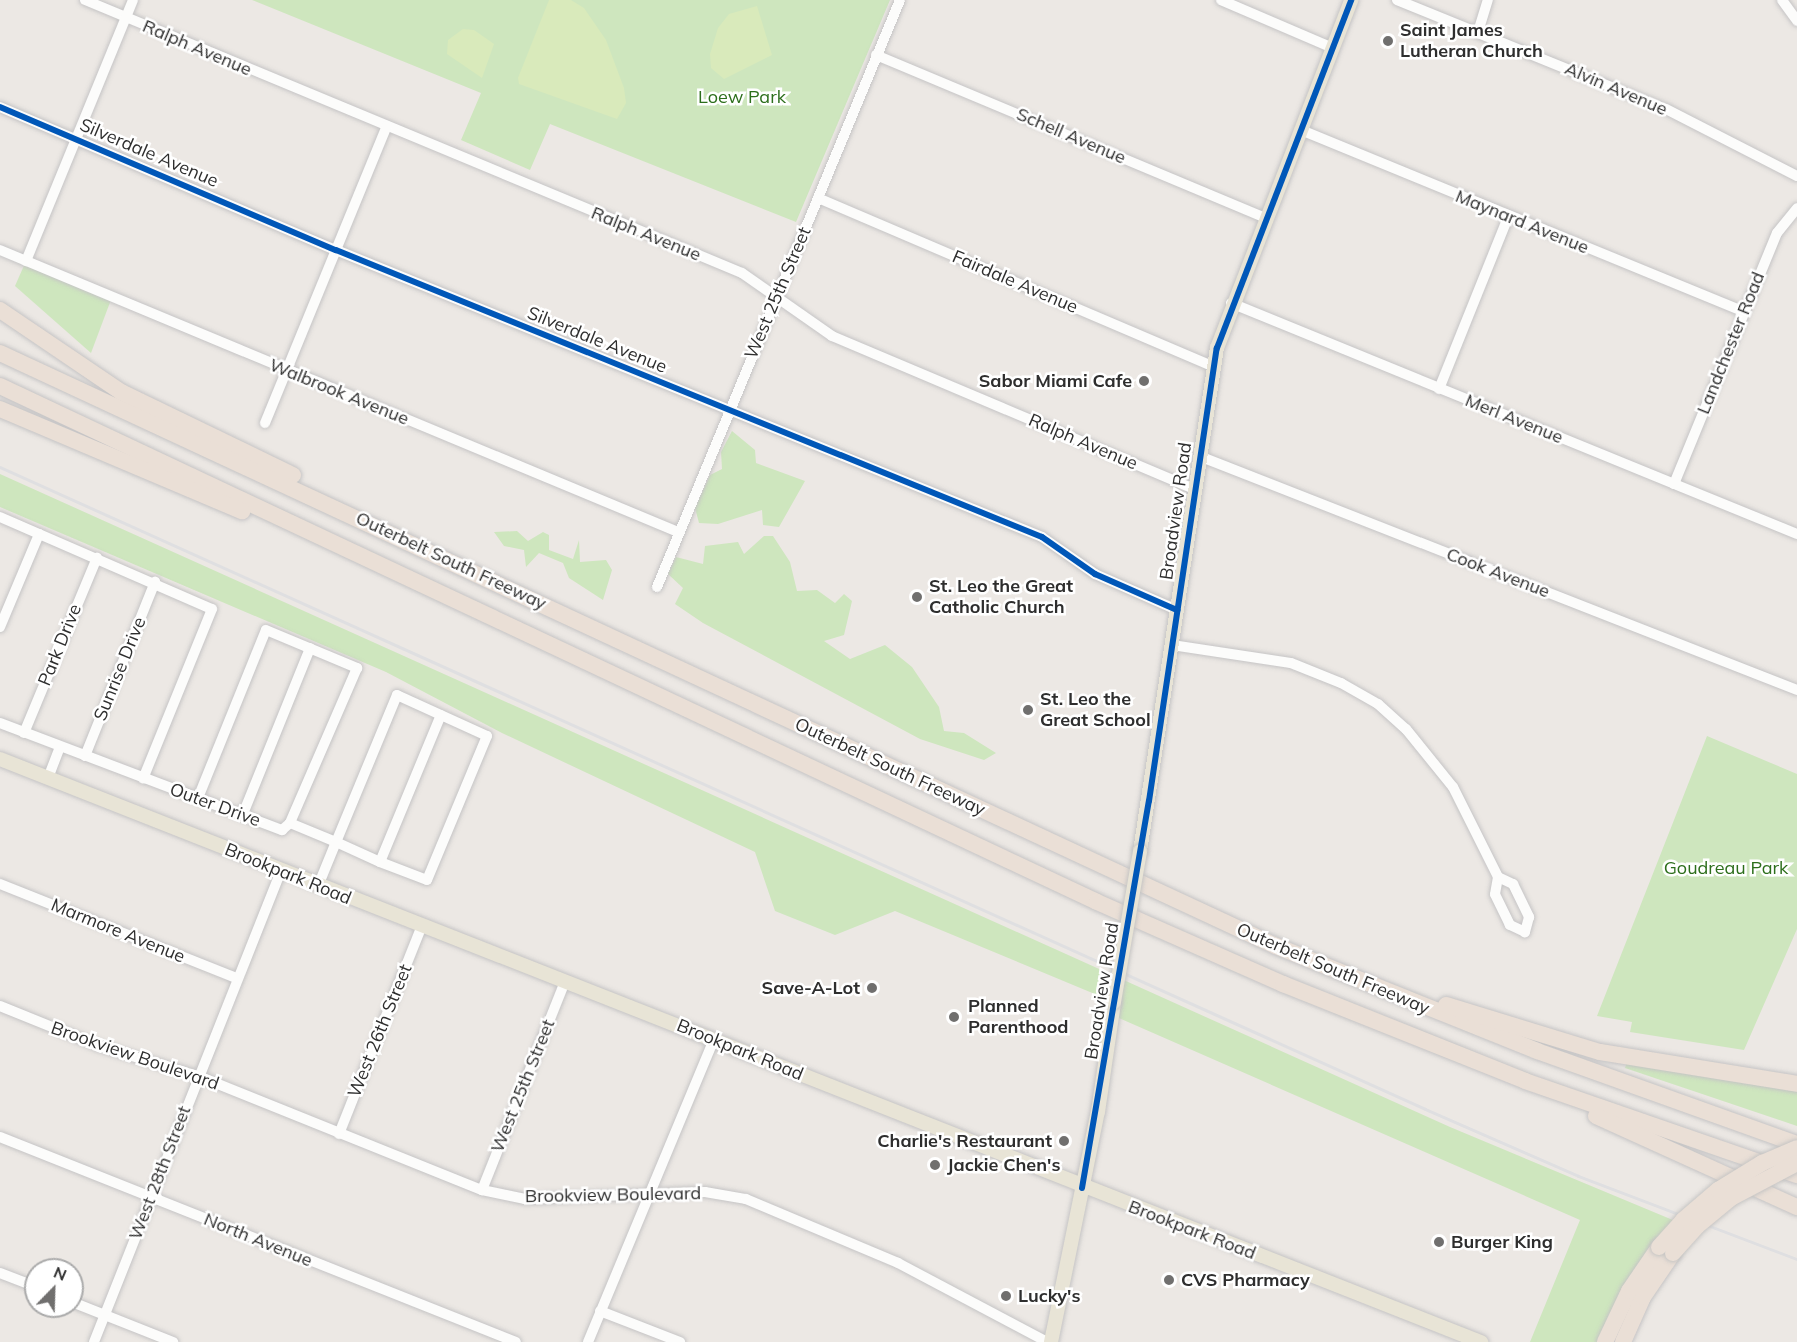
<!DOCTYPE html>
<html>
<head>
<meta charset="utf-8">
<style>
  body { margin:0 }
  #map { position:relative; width:1797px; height:1342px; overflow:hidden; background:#ece8e4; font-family:Mulish,sans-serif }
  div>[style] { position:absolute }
  .green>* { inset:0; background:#cee6be }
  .pitch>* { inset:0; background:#d9eabb }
  .roads { filter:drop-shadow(0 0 2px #c5c4c5) drop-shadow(0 0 2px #c5c4c5) }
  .minor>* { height:10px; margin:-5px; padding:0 5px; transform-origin:5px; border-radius:5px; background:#fcfcfb }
  .major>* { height:14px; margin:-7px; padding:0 7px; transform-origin:7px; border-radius:7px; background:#e8e4d6 }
  .highway>* { height:16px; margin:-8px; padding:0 8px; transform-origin:8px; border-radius:8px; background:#eadfd6 }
  .rail>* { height:3px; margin:-1.5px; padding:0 1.5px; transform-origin:1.5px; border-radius:1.5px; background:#dfdfe1 }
  .bridges { filter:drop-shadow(0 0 2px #c6c5c4) drop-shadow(0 0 2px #c6c5c4) }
  .major-bridge>* { height:14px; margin:-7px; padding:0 7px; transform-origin:7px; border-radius:7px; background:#e8e4d6 }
  .highway-bridge>* { height:16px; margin:-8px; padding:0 8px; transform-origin:8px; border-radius:8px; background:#eadfd6 }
  .cycleway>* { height:6px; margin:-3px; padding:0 3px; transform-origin:3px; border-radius:3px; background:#0057b8 }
  .dots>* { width:16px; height:16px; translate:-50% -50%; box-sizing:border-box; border:3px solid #fff; border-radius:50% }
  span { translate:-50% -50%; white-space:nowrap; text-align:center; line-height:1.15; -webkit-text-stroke:5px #fff; paint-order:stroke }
  .poi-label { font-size:18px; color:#2e2e2e; font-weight:700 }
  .left { translate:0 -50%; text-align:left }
  .right { translate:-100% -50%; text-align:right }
  .street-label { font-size:18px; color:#2e2e2e }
  .park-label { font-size:18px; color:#2c6e1b }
  .north { position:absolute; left:24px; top:1258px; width:60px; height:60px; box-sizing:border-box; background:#fff; border:2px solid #ababab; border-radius:50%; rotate:23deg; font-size:16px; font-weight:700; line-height:24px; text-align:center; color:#2e2e2e }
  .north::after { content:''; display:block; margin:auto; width:21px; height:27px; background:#706f6e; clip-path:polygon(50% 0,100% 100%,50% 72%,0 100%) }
</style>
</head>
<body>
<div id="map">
  <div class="green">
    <div style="clip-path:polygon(252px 0,890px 0,796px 222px,550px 124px,530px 170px,461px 140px,481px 93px)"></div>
    <div style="clip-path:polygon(26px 261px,112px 297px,91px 353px,15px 286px)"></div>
    <div style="clip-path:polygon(732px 431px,755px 450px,756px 463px,805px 481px,779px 527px,763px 525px,762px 510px,718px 524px,699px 523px,695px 508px,710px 475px,722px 469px,721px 452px)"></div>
    <div style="clip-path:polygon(0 474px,1450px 1127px,1680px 1223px,1605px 1342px,1530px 1342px,1580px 1220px,1112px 1015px,1114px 1002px,895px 911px,835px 935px,775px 911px,755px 852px,502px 733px,386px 672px,0 507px)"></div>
    <div style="clip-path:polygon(517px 531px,528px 541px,543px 532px,549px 535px,549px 550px,573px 559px,579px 540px,580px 562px,606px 560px,612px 570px,603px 600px,569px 578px,563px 563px,539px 553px,526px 567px,524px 550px,504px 546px,494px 532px)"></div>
    <div style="clip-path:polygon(764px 536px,773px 536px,790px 562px,797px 591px,817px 590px,835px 603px,844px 594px,852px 601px,844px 635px,824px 641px,850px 659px,885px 645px,912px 667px,939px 707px,944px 731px,964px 733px,996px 753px,984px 760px,920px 739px,703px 623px,675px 604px,683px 588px,668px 574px,676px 557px,703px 564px,705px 546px,738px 542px,744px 554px)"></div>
    <div style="clip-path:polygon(1707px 736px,1797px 774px,1797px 929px,1744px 1050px,1630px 1032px,1632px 1022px,1597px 1016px)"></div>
    <div style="clip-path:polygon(1627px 1062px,1797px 1089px,1797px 1126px,1625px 1068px)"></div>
  </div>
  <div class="pitch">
    <div style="clip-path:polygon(549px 0,571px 0,584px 8px,606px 40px,624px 88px,626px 103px,617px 119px,519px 84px,518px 78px)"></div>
    <div style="clip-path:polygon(757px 6px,772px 55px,724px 79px,711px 68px,710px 54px,718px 28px,729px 14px)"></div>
    <div style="clip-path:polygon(463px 29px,474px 30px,494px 44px,482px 78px,447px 54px,448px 40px)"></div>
  </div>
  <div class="roads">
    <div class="minor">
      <div style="left:85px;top:0;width:711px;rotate:22.56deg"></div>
      <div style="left:742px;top:273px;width:110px;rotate:35deg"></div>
      <div style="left:832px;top:336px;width:394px;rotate:22.9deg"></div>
      <div style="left:1221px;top:0;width:122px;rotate:23.2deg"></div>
      <div style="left:1397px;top:0;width:290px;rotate:22.1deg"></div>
      <div style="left:1666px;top:109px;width:147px;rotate:27.1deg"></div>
      <div style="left:1782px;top:0;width:26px;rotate:54deg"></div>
      <div style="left:1478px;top:32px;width:34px;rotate:-73deg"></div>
      <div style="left:876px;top:55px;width:423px;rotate:22.7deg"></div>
      <div style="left:0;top:107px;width:365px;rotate:23.1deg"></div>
      <div style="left:336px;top:250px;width:762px;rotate:22.12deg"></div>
      <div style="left:1042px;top:537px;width:65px;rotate:34.9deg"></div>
      <div style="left:1095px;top:574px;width:90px;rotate:23.7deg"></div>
      <div style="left:1301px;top:130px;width:478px;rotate:22.3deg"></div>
      <div style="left:818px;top:198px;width:428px;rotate:23.1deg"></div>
      <div style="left:0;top:250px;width:734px;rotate:22.58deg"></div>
      <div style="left:26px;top:261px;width:282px;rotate:-67.7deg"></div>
      <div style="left:1231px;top:303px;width:611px;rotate:22.2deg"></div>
      <div style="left:1439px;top:389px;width:185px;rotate:-68.1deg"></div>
      <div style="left:265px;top:423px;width:321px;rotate:-67.7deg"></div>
      <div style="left:1199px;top:456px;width:642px;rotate:21.37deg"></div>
      <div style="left:1674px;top:484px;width:271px;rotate:-67.7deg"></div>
      <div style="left:1777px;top:233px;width:32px;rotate:-51deg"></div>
      <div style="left:0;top:517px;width:231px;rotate:23.5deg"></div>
      <div style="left:212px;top:609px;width:183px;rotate:112.1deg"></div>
      <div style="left:657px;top:587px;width:635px;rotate:-67.51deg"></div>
      <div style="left:0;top:627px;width:101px;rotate:-67.2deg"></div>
      <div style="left:1172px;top:645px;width:120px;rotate:8.6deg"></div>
      <div style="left:1291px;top:663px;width:54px;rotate:21.8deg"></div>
      <div style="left:1341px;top:683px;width:43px;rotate:29.6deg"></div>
      <div style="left:1378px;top:704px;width:38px;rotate:42deg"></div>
      <div style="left:1406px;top:729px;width:75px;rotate:51deg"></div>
      <div style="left:1453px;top:787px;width:101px;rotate:63.4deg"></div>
      <div style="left:0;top:723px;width:302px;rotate:20.8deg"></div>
      <div style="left:282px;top:830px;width:11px;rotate:-41deg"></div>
      <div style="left:290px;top:823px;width:50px;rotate:22.4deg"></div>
      <div style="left:336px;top:842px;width:48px;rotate:24.4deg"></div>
      <div style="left:380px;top:862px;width:50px;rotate:21deg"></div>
      <div style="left:427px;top:880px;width:156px;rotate:-67.4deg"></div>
      <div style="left:487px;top:736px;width:99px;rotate:-155.5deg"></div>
      <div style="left:397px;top:695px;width:159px;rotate:112.5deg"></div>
      <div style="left:336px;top:842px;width:48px;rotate:112.2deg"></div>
      <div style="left:24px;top:733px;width:190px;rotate:-67.4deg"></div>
      <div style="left:85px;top:756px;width:188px;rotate:-68.1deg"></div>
      <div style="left:48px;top:778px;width:33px;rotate:-69deg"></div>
      <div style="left:198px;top:798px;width:181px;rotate:-68deg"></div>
      <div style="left:266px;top:630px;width:99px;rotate:22.7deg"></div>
      <div style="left:357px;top:668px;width:169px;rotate:113.4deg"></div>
      <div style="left:243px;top:814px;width:179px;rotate:-68deg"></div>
      <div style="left:380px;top:862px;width:159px;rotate:-67.5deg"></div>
      <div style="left:1498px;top:877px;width:17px;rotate:25deg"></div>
      <div style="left:1513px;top:884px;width:37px;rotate:64deg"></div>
      <div style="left:1529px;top:917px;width:16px;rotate:105deg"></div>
      <div style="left:1525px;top:932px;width:17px;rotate:-155deg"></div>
      <div style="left:1510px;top:925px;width:34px;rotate:-116deg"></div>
      <div style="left:1495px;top:894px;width:17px;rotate:-80deg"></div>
      <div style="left:0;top:884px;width:254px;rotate:21.7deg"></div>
      <div style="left:0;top:1006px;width:107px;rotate:22deg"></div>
      <div style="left:99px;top:1046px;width:103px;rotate:16.9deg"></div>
      <div style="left:198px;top:1076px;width:306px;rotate:21.9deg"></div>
      <div style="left:482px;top:1190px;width:44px;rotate:11.8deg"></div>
      <div style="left:525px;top:1199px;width:180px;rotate:-2.2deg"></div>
      <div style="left:705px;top:1192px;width:42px;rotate:9.7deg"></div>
      <div style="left:746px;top:1199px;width:165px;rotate:22.8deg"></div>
      <div style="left:898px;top:1263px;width:169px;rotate:27.9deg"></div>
      <div style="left:339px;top:1134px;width:222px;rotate:-68.3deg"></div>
      <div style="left:0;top:1137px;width:555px;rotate:21.67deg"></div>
      <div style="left:482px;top:1190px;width:225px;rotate:-68.3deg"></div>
      <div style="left:0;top:1273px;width:39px;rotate:21deg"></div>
      <div style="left:72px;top:1302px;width:109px;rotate:21.6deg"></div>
      <div style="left:600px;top:1311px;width:86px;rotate:21.2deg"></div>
      <div style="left:94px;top:1342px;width:507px;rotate:-68.35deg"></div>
      <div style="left:588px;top:1342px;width:328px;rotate:-67.4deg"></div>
    </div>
    <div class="major">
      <div style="left:0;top:759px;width:1592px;rotate:21.49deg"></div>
      <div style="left:1140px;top:851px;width:509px;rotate:-81.3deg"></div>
      <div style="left:1217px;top:348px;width:373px;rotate:-68.9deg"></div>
      <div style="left:1051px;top:1342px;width:235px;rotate:-78.5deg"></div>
      <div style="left:1098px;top:1112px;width:111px;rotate:-81.7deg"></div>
    </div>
    <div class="highway">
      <div style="left:0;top:310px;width:146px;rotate:34.1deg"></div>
      <div style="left:121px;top:392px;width:191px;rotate:25.8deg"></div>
      <div style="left:0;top:353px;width:1407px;rotate:24.93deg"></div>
      <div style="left:1276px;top:946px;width:281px;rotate:21.9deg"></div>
      <div style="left:1537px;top:1051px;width:276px;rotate:19.7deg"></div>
      <div style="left:0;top:386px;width:1212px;rotate:25.19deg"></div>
      <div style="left:1097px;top:902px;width:203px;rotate:23.8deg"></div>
      <div style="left:1283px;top:984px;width:261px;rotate:21.8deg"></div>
      <div style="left:1525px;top:1081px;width:288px;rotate:19.1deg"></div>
      <div style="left:0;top:409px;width:263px;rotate:22.9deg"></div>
      <div style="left:1446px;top:1005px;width:161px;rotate:17deg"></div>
      <div style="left:1600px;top:1052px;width:200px;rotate:9.2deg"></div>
      <div style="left:1596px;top:1116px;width:221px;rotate:24.4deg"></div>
      <div style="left:1605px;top:1342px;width:56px;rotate:-64.8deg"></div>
      <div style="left:1629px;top:1291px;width:53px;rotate:-55.7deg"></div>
      <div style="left:1623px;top:1342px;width:49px;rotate:-66deg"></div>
      <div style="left:1643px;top:1297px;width:53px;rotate:-55.7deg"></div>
    </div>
  </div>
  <div class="rail">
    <div style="left:0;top:467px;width:1563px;rotate:24.25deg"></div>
    <div style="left:1425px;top:1109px;width:167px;rotate:23.6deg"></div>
    <div style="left:1578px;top:1176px;width:234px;rotate:20.8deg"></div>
  </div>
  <div class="bridges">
    <div class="major-bridge">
      <div style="left:1114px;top:1002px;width:153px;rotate:-80.2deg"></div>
    </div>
    <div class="highway-bridge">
      <div style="left:1659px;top:1247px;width:36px;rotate:-48deg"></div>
      <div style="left:1683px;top:1220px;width:46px;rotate:-40.6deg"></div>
      <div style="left:1718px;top:1190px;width:52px;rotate:-31.5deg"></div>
      <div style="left:1762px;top:1163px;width:38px;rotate:-23deg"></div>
      <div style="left:1673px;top:1253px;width:36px;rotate:-48deg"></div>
      <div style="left:1697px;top:1226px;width:44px;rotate:-39.5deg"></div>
      <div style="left:1731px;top:1198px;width:75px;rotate:-27.9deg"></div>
    </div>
  </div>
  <div class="cycleway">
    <div style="left:0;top:107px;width:365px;rotate:23.1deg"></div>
    <div style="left:336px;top:250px;width:762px;rotate:22.12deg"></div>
    <div style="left:1042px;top:537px;width:65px;rotate:34.9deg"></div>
    <div style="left:1095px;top:574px;width:90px;rotate:23.7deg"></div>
    <div style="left:1082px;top:1188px;width:393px;rotate:-80.2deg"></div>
    <div style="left:1149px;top:801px;width:458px;rotate:-81.5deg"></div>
    <div style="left:1217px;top:348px;width:373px;rotate:-68.9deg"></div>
  </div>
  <div class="dots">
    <div style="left:1388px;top:41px;background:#706f6e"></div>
    <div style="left:1144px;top:381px;background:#706f6e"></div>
    <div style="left:917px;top:597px;background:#706f6e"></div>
    <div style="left:1028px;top:710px;background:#706f6e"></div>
    <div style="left:872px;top:988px;background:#706f6e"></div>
    <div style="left:954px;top:1017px;background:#706f6e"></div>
    <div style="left:1064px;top:1141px;background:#706f6e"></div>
    <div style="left:935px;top:1165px;background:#706f6e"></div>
    <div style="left:1439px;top:1242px;background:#706f6e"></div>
    <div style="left:1169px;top:1280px;background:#706f6e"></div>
    <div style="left:1006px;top:1296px;background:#706f6e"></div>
  </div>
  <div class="poi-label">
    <span class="left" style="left:1400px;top:41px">Saint James<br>Lutheran Church</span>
    <span class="right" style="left:1132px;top:381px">Sabor Miami Cafe</span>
    <span class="left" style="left:929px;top:597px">St. Leo the Great<br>Catholic Church</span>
    <span class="left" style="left:1040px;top:710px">St. Leo the<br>Great School</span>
    <span class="right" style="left:860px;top:988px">Save-A-Lot</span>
    <span class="left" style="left:968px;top:1017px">Planned<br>Parenthood</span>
    <span class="right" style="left:1052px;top:1141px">Charlie's Restaurant</span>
    <span class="left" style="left:947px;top:1165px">Jackie Chen's</span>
    <span class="left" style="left:1451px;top:1242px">Burger King</span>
    <span class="left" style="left:1181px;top:1280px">CVS Pharmacy</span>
    <span class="left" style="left:1018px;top:1296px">Lucky's</span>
  </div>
  <div class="street-label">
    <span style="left:197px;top:48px;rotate:23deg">Ralph Avenue</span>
    <span style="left:1616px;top:89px;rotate:23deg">Alvin Avenue</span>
    <span style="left:1071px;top:136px;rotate:23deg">Schell Avenue</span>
    <span style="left:149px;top:153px;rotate:23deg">Silverdale Avenue</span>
    <span style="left:1522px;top:222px;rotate:22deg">Maynard Avenue</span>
    <span style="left:646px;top:234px;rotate:22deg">Ralph Avenue</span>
    <span style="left:1015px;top:282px;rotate:23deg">Fairdale Avenue</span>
    <span style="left:778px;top:293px;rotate:-67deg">West 25th Street</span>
    <span style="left:597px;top:340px;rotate:22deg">Silverdale Avenue</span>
    <span style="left:1731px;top:343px;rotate:-68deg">Landchester Road</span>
    <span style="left:339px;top:392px;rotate:22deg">Walbrook Avenue</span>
    <span style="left:1514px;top:419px;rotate:22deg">Merl Avenue</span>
    <span style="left:1083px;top:442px;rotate:23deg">Ralph Avenue</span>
    <span style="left:1176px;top:511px;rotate:-82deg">Broadview Road</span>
    <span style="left:451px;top:561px;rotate:25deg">Outerbelt South Freeway</span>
    <span style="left:1498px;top:573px;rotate:21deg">Cook Avenue</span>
    <span style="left:60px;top:645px;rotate:-68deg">Park Drive</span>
    <span style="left:120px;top:669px;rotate:-68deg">Sunrise Drive</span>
    <span style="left:890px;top:767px;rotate:25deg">Outerbelt South Freeway</span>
    <span style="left:215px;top:805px;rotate:20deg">Outer Drive</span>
    <span style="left:288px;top:874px;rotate:22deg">Brookpark Road</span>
    <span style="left:118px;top:931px;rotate:22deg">Marmore Avenue</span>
    <span style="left:1333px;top:969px;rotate:23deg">Outerbelt South Freeway</span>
    <span style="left:1102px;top:991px;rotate:-81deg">Broadview Road</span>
    <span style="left:380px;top:1031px;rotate:-68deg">West 26th Street</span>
    <span style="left:740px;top:1050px;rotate:22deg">Brookpark Road</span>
    <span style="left:135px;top:1056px;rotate:19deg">Brookview Boulevard</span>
    <span style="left:523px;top:1086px;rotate:-68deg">West 25th Street</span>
    <span style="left:160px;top:1173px;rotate:-69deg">West 28th Street</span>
    <span style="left:613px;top:1195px;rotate:-1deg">Brookview Boulevard</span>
    <span style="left:1192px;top:1230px;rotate:21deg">Brookpark Road</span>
    <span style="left:258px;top:1240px;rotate:22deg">North Avenue</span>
  </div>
  <div class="park-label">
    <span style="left:742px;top:97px">Loew Park</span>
    <span style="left:1726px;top:868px">Goudreau Park</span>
  </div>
  <div class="north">N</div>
</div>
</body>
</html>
